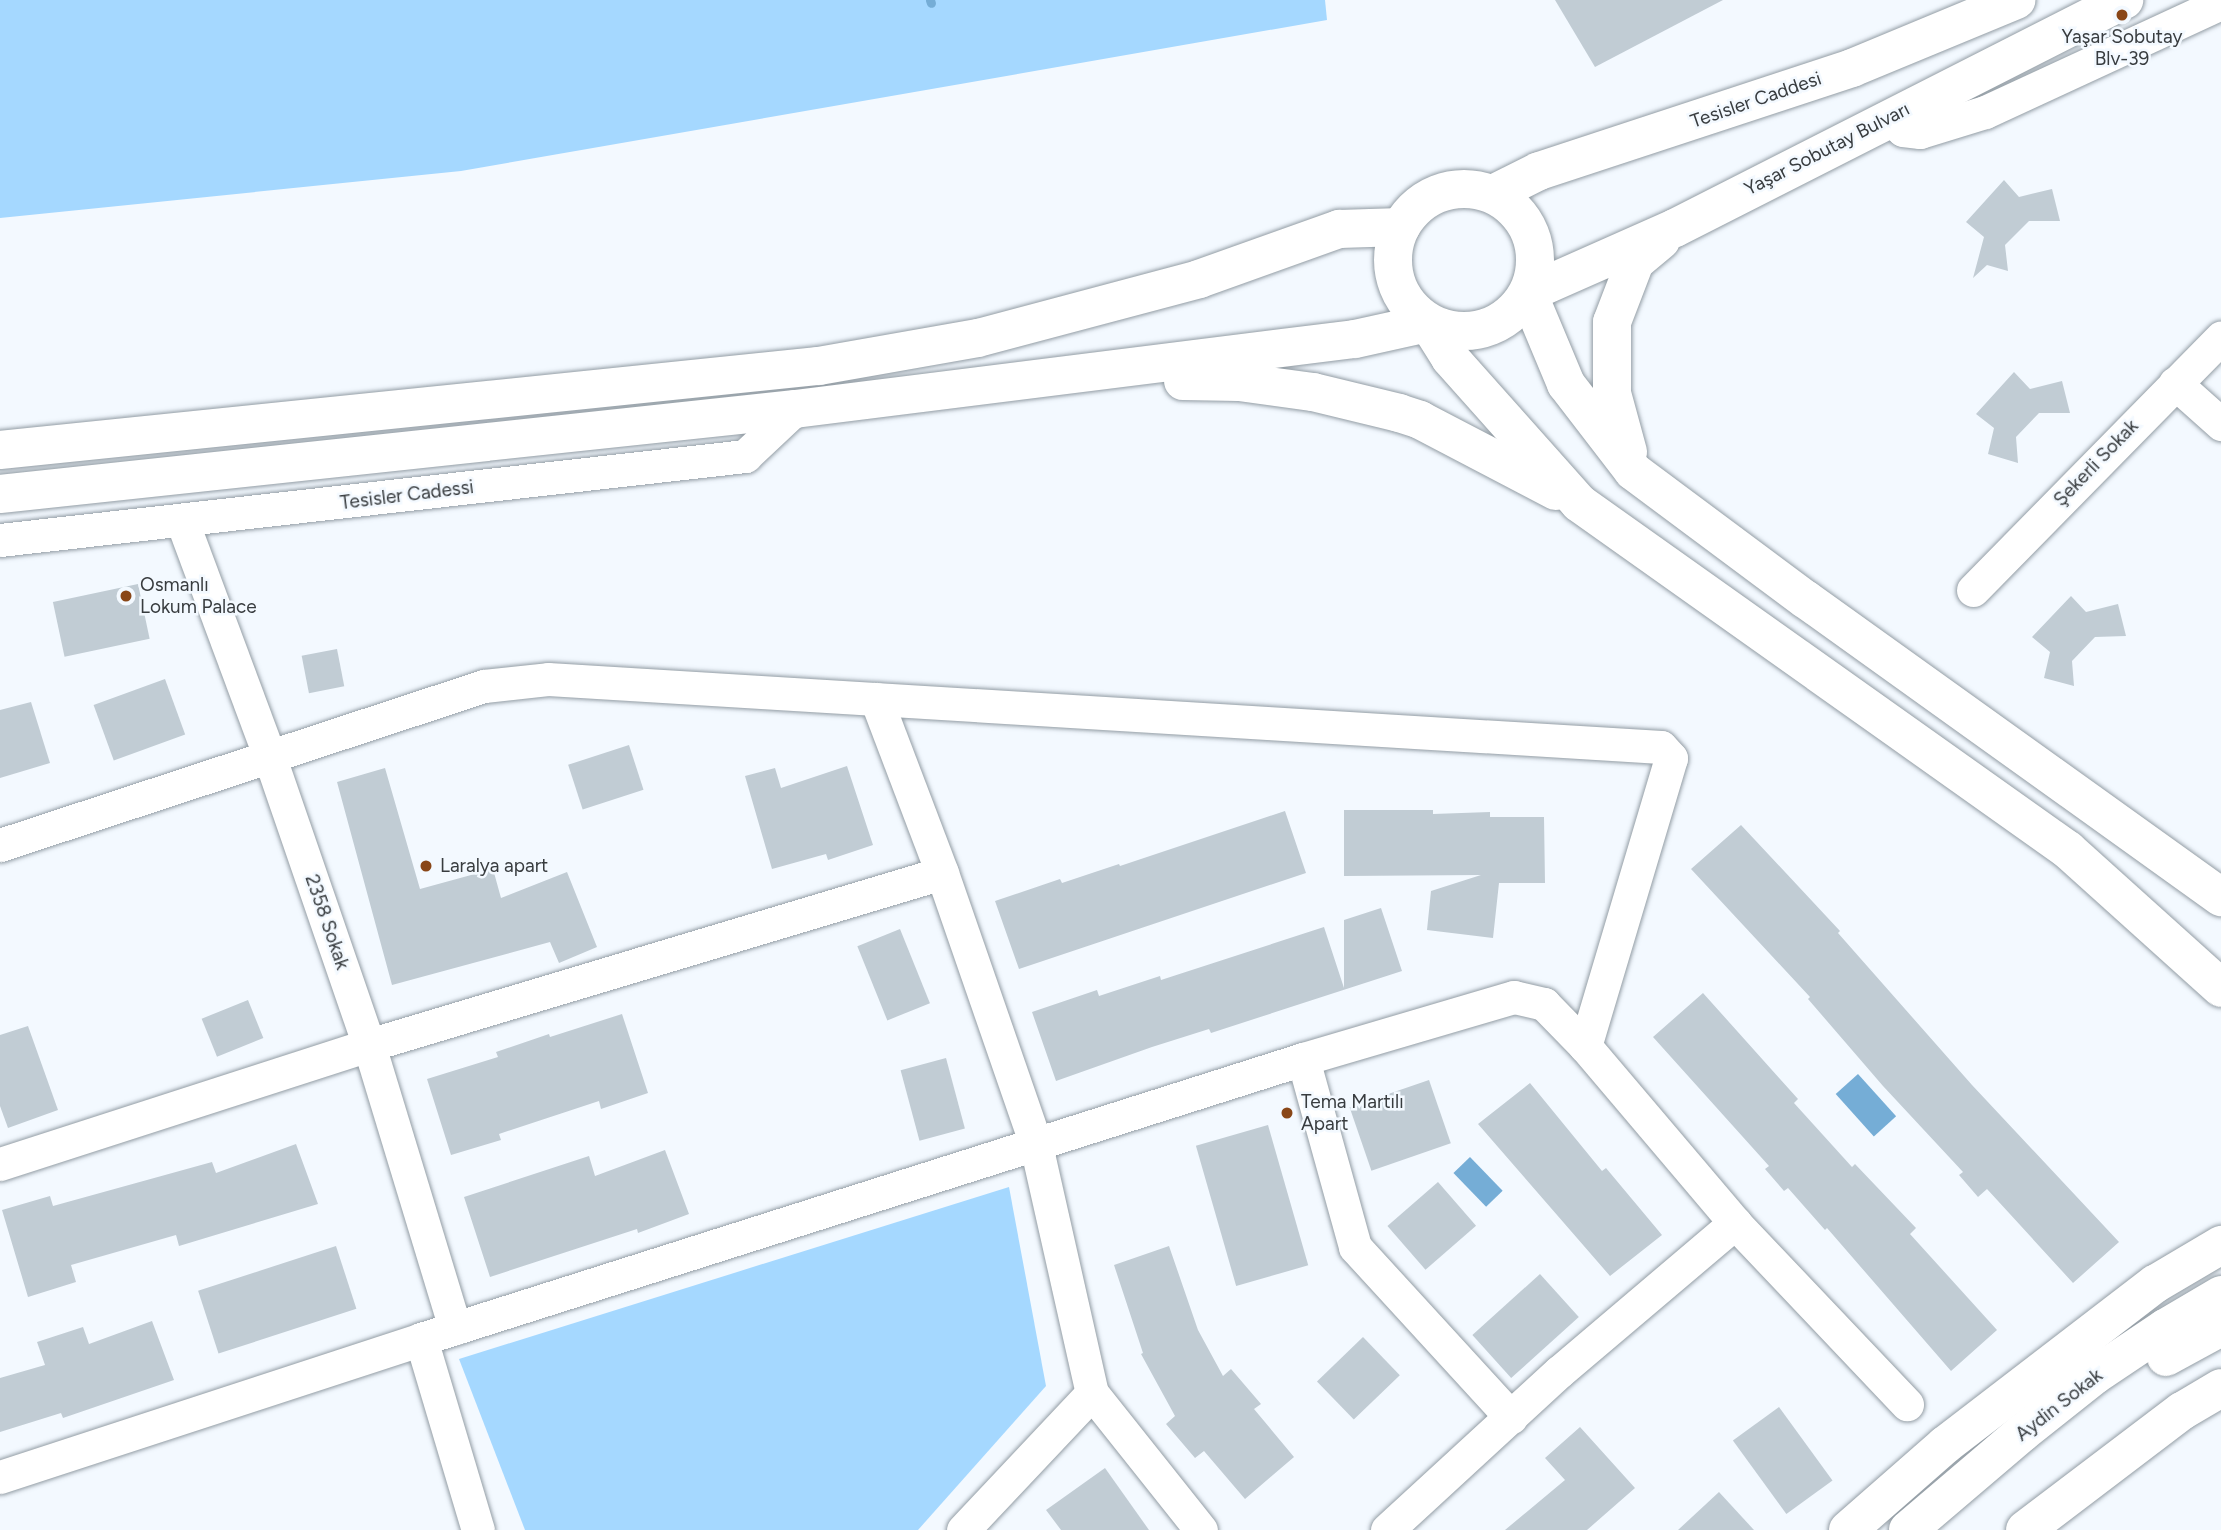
<!DOCTYPE html>
<html>
<head>
<meta charset="utf-8">
<style>
  body { margin:0 }
  #map { position:relative; width:2221px; height:1530px; overflow:hidden; background:#f3f9ff; font-family:Figtree,sans-serif }
  div>[style] { position:absolute }
  .green>* { inset:0; background:#a5d8ff }
  .water>* { inset:0; background:#75add6; transform-origin:0 0 }
  .stream>* { height:9px; margin:-4.5px; padding:0 4.5px; transform-origin:4.5px; border-radius:4.5px; background:#75add6 }
  .building>* { inset:0; background:#c1ccd4; transform-origin:0 0 }
  .roads { filter:drop-shadow(0 0 2px #939da5) drop-shadow(0 0 2px #939da5) }
  .minor>* { height:33px; margin:-16.5px; padding:0 16.5px; transform-origin:16.5px; border-radius:16.5px; background:#fff }
  .tertiary>* { height:38px; margin:-19px; padding:0 19px; transform-origin:19px; border-radius:19px; background:#fff }
  .secondary>* { height:38px; margin:-19px; padding:0 19px; transform-origin:19px; border-radius:19px; background:#fff }
  .primary>* { height:38px; margin:-19px; padding:0 19px; transform-origin:19px; border-radius:19px; background:#fff }
  .primary>.ring { margin:-19px; padding:0; box-sizing:content-box; background:none; border:38px solid #fff; border-radius:50% }
  .dots>* { width:19px; height:19px; translate:-50% -50%; box-sizing:border-box; border:4px solid #f3f9ff; border-radius:50% }
  span { translate:-50% -50%; white-space:nowrap; text-align:center; line-height:1.15; -webkit-text-stroke:5px #f3f9ff; paint-order:stroke }
  .poi-label { font-size:19px; color:#383c3f }
  .left { translate:0 -50%; text-align:left }
  .street-label { font-size:19px; color:#383c3f }
</style>
</head>
<body>
<div id="map">
  <div class="green">
    <div style="clip-path:polygon(0 0,1325px 0,1327px 20px,461px 171px,0 218px)"></div>
    <div style="clip-path:polygon(1009px 1187px,1046px 1386px,918px 1530px,525px 1530px,459px 1359px)"></div>
  </div>
  <div class="water">
    <div style="left:1858px;top:1074px;width:57px;height:30px;rotate:48deg"></div>
    <div style="left:1470px;top:1157px;width:47px;height:23px;rotate:46deg"></div>
  </div>
  <div class="stream">
    <div style="left:930px;top:0;width:3px;rotate:72deg"></div>
  </div>
  <div class="building">
    <div style="clip-path:polygon(1555px 0,1723px 0,1595px 67px)"></div>
    <div style="clip-path:polygon(2004px 180px,2019px 197px,2052px 189px,2060px 221px,2029px 221px,2005px 245px,2008px 271px,1987px 265px,1973px 278px,1984px 237px,1966px 222px)"></div>
    <div style="clip-path:polygon(2014px 372px,2030px 389px,2062px 381px,2070px 413px,2039px 413px,2016px 437px,2018px 463px,1988px 454px,1994px 428px,1976px 414px)"></div>
    <div style="left:138px;top:584px;width:56px;height:87px;rotate:78deg"></div>
    <div style="clip-path:polygon(2071px 596px,2086px 612px,2118px 604px,2126px 636px,2095px 637px,2072px 661px,2074px 686px,2044px 678px,2050px 652px,2032px 637px)"></div>
    <div style="left:337px;top:649px;width:38px;height:36px;rotate:79deg"></div>
    <div style="left:165px;top:679px;width:59px;height:76px;rotate:70deg"></div>
    <div style="clip-path:polygon(31px 702px,50px 763px,0 778px,0 710px)"></div>
    <div style="left:629px;top:745px;width:47px;height:64px;rotate:72deg"></div>
    <div style="clip-path:polygon(847px 766px,873px 845px,828px 860px,826px 854px,772px 869px,745px 776px,775px 768px,781px 788px)"></div>
    <div style="clip-path:polygon(385px 768px,420px 889px,493px 869px,501px 898px,567px 872px,597px 947px,559px 963px,550px 942px,392px 985px,337px 782px)"></div>
    <div style="clip-path:polygon(1344px 810px,1433px 810px,1433px 814px,1490px 812px,1490px 817px,1544px 817px,1545px 883px,1499px 883px,1493px 938px,1427px 930px,1431px 891px,1481px 875px,1344px 876px)"></div>
    <div style="clip-path:polygon(1285px 811px,1306px 873px,1019px 969px,995px 901px,1060px 879px,1062px 883px,1119px 864px,1120px 866px)"></div>
    <div style="clip-path:polygon(1741px 825px,1840px 931px,1838px 933px,1972px 1085px,2119px 1242px,2073px 1283px,1987px 1189px,1978px 1197px,1959px 1175px,1963px 1172px,1883px 1086px,1808px 999px,1810px 997px,1691px 869px)"></div>
    <div style="clip-path:polygon(1381px 908px,1402px 971px,1211px 1033px,1209px 1029px,1152px 1047px,1056px 1081px,1032px 1012px,1097px 990px,1099px 996px,1160px 976px,1161px 980px,1324px 927px,1344px 988px,1344px 920px)"></div>
    <div style="left:900px;top:929px;width:80px;height:46px;rotate:68deg"></div>
    <div style="clip-path:polygon(1703px 993px,1798px 1099px,1794px 1103px,1852px 1167px,1855px 1164px,1916px 1228px,1910px 1234px,1997px 1330px,1951px 1371px,1827px 1228px,1825px 1230px,1788px 1188px,1784px 1191px,1765px 1169px,1769px 1166px,1653px 1037px)"></div>
    <div style="left:248px;top:1000px;width:41px;height:50px;rotate:68deg"></div>
    <div style="clip-path:polygon(622px 1014px,648px 1093px,601px 1109px,599px 1101px,499px 1134px,501px 1140px,451px 1155px,427px 1079px,498px 1057px,496px 1052px,549px 1034px,550px 1037px)"></div>
    <div style="clip-path:polygon(28px 1026px,58px 1110px,8px 1128px,0 1106px,0 1035px)"></div>
    <div style="left:946px;top:1058px;width:73px;height:47px;rotate:75deg"></div>
    <div style="left:1429px;top:1080px;width:67px;height:84px;rotate:71deg"></div>
    <div style="clip-path:polygon(1530px 1083px,1602px 1171px,1606px 1168px,1662px 1235px,1610px 1276px,1478px 1124px)"></div>
    <div style="left:1268px;top:1125px;width:146px;height:75px;rotate:74deg"></div>
    <div style="clip-path:polygon(296px 1144px,318px 1204px,179px 1246px,176px 1235px,71px 1265px,76px 1282px,28px 1297px,2px 1210px,50px 1196px,53px 1206px,212px 1162px,216px 1173px)"></div>
    <div style="clip-path:polygon(665px 1150px,689px 1214px,638px 1233px,637px 1229px,490px 1277px,464px 1197px,589px 1156px,595px 1176px)"></div>
    <div style="left:1438px;top:1182px;width:58px;height:67px;rotate:49deg"></div>
    <div style="left:336px;top:1246px;width:66px;height:145px;rotate:72deg"></div>
    <div style="clip-path:polygon(1169px 1246px,1198px 1330px,1223px 1376px,1231px 1369px,1261px 1404px,1254px 1409px,1294px 1457px,1245px 1499px,1204px 1451px,1195px 1458px,1166px 1424px,1175px 1416px,1141px 1354px,1143px 1353px,1114px 1265px)"></div>
    <div style="left:1540px;top:1274px;width:58px;height:91px;rotate:48deg"></div>
    <div style="clip-path:polygon(152px 1321px,174px 1380px,63px 1418px,61px 1413px,0 1432px,0 1378px,45px 1365px,37px 1342px,83px 1327px,89px 1344px)"></div>
    <div style="left:1363px;top:1337px;width:53px;height:64px;rotate:46deg"></div>
    <div style="left:1779px;top:1407px;width:91px;height:57px;rotate:54deg"></div>
    <div style="clip-path:polygon(1580px 1427px,1635px 1488px,1587px 1530px,1505px 1530px,1565px 1480px,1545px 1458px)"></div>
    <div style="clip-path:polygon(1105px 1468px,1149px 1530px,1061px 1530px,1046px 1510px)"></div>
    <div style="clip-path:polygon(1719px 1492px,1754px 1530px,1678px 1530px)"></div>
  </div>
  <div class="roads">
    <div class="minor">
      <div style="left:1889px;top:117px;width:19px;rotate:43deg"></div>
      <div style="left:1903px;top:130px;width:17px;rotate:7deg"></div>
      <div style="left:1920px;top:132px;width:68px;rotate:-17.1deg"></div>
      <div style="left:1985px;top:112px;width:260px;rotate:-24.8deg"></div>
      <div style="left:2175px;top:383px;width:62px;rotate:41.7deg"></div>
      <div style="left:182px;top:521px;width:253px;rotate:69.6deg"></div>
      <div style="left:270px;top:758px;width:304px;rotate:71deg"></div>
      <div style="left:369px;top:1045px;width:296px;rotate:73.1deg"></div>
      <div style="left:0;top:540px;width:750px;rotate:-6.43deg"></div>
      <div style="left:745px;top:456px;width:69px;rotate:-43.2deg"></div>
      <div style="left:1973px;top:590px;width:354px;rotate:-45.5deg"></div>
      <div style="left:876px;top:699px;width:186px;rotate:69.2deg"></div>
      <div style="left:942px;top:873px;width:288px;rotate:70.9deg"></div>
      <div style="left:1036px;top:1145px;width:254px;rotate:77.3deg"></div>
      <div style="left:1092px;top:1393px;width:175px;rotate:51.5deg"></div>
      <div style="left:0;top:845px;width:509px;rotate:-18.19deg"></div>
      <div style="left:484px;top:686px;width:64px;rotate:-6.2deg"></div>
      <div style="left:548px;top:679px;width:1115px;rotate:3.5deg"></div>
      <div style="left:1661px;top:747px;width:15px;rotate:48deg"></div>
      <div style="left:1671px;top:758px;width:301px;rotate:106.6deg"></div>
      <div style="left:1303px;top:1059px;width:195px;rotate:74.5deg"></div>
      <div style="left:1355px;top:1247px;width:231px;rotate:47.5deg"></div>
      <div style="left:0;top:1164px;width:388px;rotate:-17.9deg"></div>
      <div style="left:369px;top:1045px;width:598px;rotate:-16.71deg"></div>
      <div style="left:421px;top:1339px;width:199px;rotate:73.4deg"></div>
      <div style="left:0;top:1477px;width:443px;rotate:-18.1deg"></div>
      <div style="left:421px;top:1339px;width:925px;rotate:-17.61deg"></div>
      <div style="left:1303px;top:1059px;width:220px;rotate:-16.4deg"></div>
      <div style="left:1514px;top:997px;width:31px;rotate:13deg"></div>
      <div style="left:1544px;top:1004px;width:59px;rotate:45.7deg"></div>
      <div style="left:1585px;top:1046px;width:232px;rotate:49.7deg"></div>
      <div style="left:1735px;top:1223px;width:250px;rotate:46.5deg"></div>
      <div style="left:963px;top:1530px;width:188px;rotate:-46.7deg"></div>
      <div style="left:1387px;top:1530px;width:234px;rotate:-42.6deg"></div>
      <div style="left:1559px;top:1372px;width:231px;rotate:-40.3deg"></div>
    </div>
    <div class="tertiary">
      <div style="left:2166px;top:1357px;width:63px;rotate:-28.6deg"></div>
      <div style="left:1908px;top:1530px;width:150px;rotate:-40.4deg"></div>
      <div style="left:2022px;top:1433px;width:93px;rotate:-38.5deg"></div>
      <div style="left:2095px;top:1375px;width:84px;rotate:-33.9deg"></div>
      <div style="left:2165px;top:1328px;width:65px;rotate:-30.5deg"></div>
    </div>
    <div class="secondary">
      <div style="left:1848px;top:1530px;width:129px;rotate:-41.2deg"></div>
      <div style="left:1945px;top:1445px;width:265px;rotate:-37.5deg"></div>
      <div style="left:2155px;top:1284px;width:77px;rotate:-30.6deg"></div>
      <div style="left:2025px;top:1530px;width:197px;rotate:-37.2deg"></div>
      <div style="left:2182px;top:1411px;width:45px;rotate:-30.5deg"></div>
    </div>
    <div class="primary">
      <div class="ring" style="left:1393px;top:189px;width:104px;height:104px"></div>
      <div style="left:1493px;top:194px;width:51px;rotate:-26.6deg"></div>
      <div style="left:1539px;top:171px;width:330px;rotate:-18.2deg"></div>
      <div style="left:1852px;top:68px;width:178px;rotate:-22.5deg"></div>
      <div style="left:1528px;top:293px;width:99px;rotate:67.3deg"></div>
      <div style="left:1566px;top:384px;width:110px;rotate:52.4deg"></div>
      <div style="left:1633px;top:471px;width:214px;rotate:36.7deg"></div>
      <div style="left:1805px;top:599px;width:512px;rotate:35.62deg"></div>
      <div style="left:1528px;top:293px;width:161px;rotate:-23.9deg"></div>
      <div style="left:1675px;top:228px;width:504px;rotate:-26.92deg"></div>
      <div style="left:1428px;top:323px;width:41px;rotate:57.8deg"></div>
      <div style="left:1450px;top:358px;width:194px;rotate:48.3deg"></div>
      <div style="left:1579px;top:503px;width:600px;rotate:35.36deg"></div>
      <div style="left:2068px;top:850px;width:206px;rotate:42deg"></div>
      <div style="left:1183px;top:381px;width:56px;rotate:1deg"></div>
      <div style="left:1239px;top:382px;width:75px;rotate:7.7deg"></div>
      <div style="left:1313px;top:392px;width:89px;rotate:13.7deg"></div>
      <div style="left:1399px;top:413px;width:22px;rotate:18deg"></div>
      <div style="left:1420px;top:420px;width:153px;rotate:27.6deg"></div>
      <div style="left:0;top:450px;width:823px;rotate:-5.86deg"></div>
      <div style="left:819px;top:366px;width:161px;rotate:-10deg"></div>
      <div style="left:978px;top:338px;width:229px;rotate:-14.9deg"></div>
      <div style="left:1199px;top:279px;width:149px;rotate:-19.7deg"></div>
      <div style="left:1339px;top:229px;width:62px;rotate:-1.8deg"></div>
      <div style="left:1628px;top:452px;width:61px;rotate:-105.2deg"></div>
      <div style="left:1612px;top:393px;width:71px;rotate:-90deg"></div>
      <div style="left:1612px;top:322px;width:64px;rotate:-69deg"></div>
      <div style="left:1635px;top:262px;width:34px;rotate:-40deg"></div>
      <div style="left:0;top:494px;width:800px;rotate:-6.1deg"></div>
      <div style="left:795px;top:409px;width:564px;rotate:-7.13deg"></div>
      <div style="left:1355px;top:339px;width:75px;rotate:-12.4deg"></div>
    </div>
  </div>
  <div class="dots">
    <div style="left:2122px;top:15px;background:#894617"></div>
    <div style="left:126px;top:596px;background:#894617"></div>
    <div style="left:426px;top:866px;background:#894617"></div>
    <div style="left:1287px;top:1113px;background:#894617"></div>
  </div>
  <div class="poi-label">
    <span style="left:2122px;top:48px">Yaşar Sobutay<br>Blv-39</span>
    <span class="left" style="left:140px;top:596px">Osmanlı<br>Lokum Palace</span>
    <span class="left" style="left:440px;top:866px">Laralya apart</span>
    <span class="left" style="left:1301px;top:1113px">Tema Martılı<br>Apart</span>
  </div>
  <div class="street-label">
    <span style="left:1756px;top:100px;rotate:-19deg">Tesisler Caddesi</span>
    <span style="left:1827px;top:149px;rotate:-27deg">Yaşar Sobutay Bulvarı</span>
    <span style="left:2096px;top:463px;rotate:-46deg">Şekerli Sokak</span>
    <span style="left:407px;top:495px;rotate:-7deg">Tesisler Cadessi</span>
    <span style="left:327px;top:922px;rotate:71deg">2358 Sokak</span>
    <span style="left:2059px;top:1405px;rotate:-38deg">Aydin Sokak</span>
  </div>
</div>
</body>
</html>
